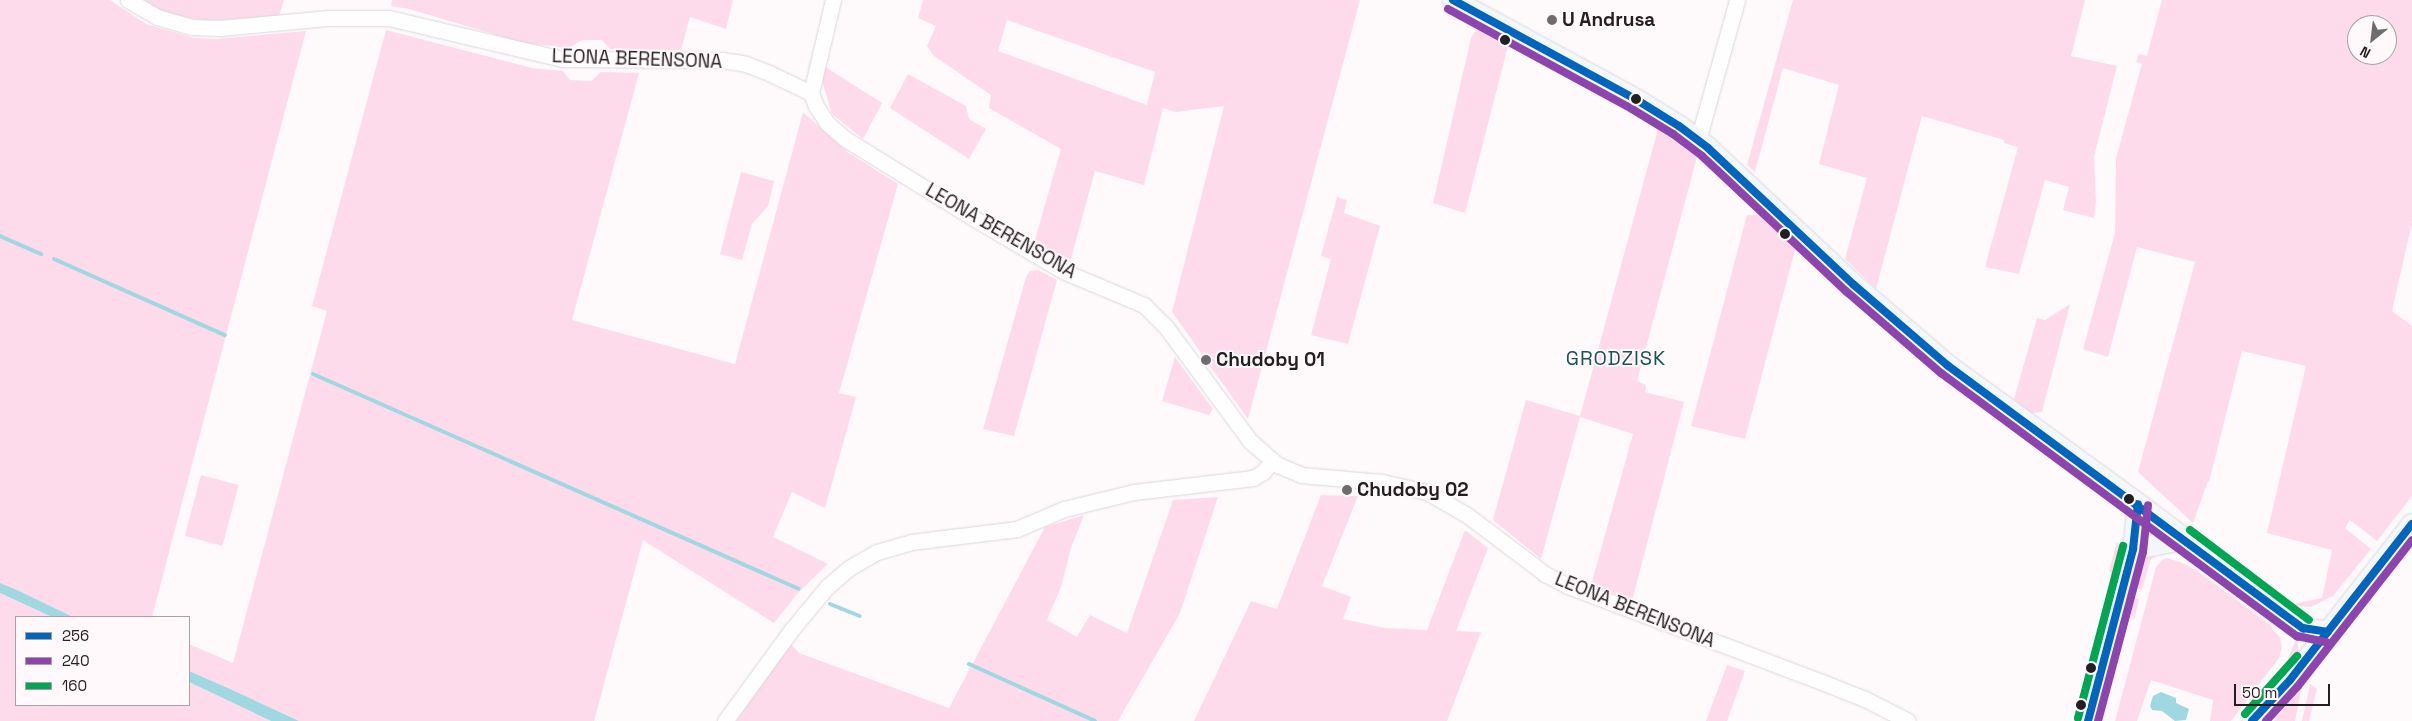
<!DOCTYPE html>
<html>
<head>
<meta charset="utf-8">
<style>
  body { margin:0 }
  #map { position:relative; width:2412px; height:721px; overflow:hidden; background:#fefafc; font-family:"Space Grotesk",sans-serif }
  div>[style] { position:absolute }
  .green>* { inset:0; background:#fedbeb; transform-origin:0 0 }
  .water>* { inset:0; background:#a0d8e1 }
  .stream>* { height:4px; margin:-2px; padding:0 2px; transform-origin:2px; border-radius:2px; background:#a0d8e1 }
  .roads { filter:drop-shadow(0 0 1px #dbd7d9) drop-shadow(0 0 1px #dbd7d9) }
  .street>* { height:15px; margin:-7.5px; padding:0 7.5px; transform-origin:7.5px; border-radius:7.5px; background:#fffeff }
  .secondary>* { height:21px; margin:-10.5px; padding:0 10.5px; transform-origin:10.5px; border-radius:10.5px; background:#f3f7f9 }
  .bus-1>* { height:8px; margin:-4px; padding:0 4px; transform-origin:4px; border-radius:4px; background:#0065bd }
  .bus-2>* { height:8px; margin:-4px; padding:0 4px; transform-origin:4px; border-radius:4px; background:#8e44ad }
  .bus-3>* { height:8px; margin:-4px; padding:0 4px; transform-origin:4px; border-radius:4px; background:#00a651 }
  .dots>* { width:14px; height:14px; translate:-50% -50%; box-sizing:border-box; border:2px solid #fff9fb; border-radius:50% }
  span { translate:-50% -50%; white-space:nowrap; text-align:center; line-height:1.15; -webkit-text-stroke:4px #fff9fb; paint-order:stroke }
  .poi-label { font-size:19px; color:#231e20; font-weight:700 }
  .left { translate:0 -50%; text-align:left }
  .street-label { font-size:19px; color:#231e20 }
  .neighbourhood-label { font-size:20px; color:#17525a; letter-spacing:1px }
  .legend { position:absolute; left:15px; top:616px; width:175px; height:90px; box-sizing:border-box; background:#fff9fb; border:1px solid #a7a1a3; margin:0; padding:6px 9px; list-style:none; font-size:15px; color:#231e20 }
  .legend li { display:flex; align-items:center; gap:10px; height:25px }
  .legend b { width:25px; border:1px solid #a7a1a3 }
  .north { position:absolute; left:2347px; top:15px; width:50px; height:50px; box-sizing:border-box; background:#fff9fb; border:1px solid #a7a1a3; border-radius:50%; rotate:209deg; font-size:14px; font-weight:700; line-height:20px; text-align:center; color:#231e20 }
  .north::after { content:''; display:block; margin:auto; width:18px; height:22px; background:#706b6d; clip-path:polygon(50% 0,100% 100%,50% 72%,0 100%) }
  .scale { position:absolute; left:2234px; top:684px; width:96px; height:22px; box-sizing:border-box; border:2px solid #231e20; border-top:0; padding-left:6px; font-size:15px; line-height:18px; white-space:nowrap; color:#231e20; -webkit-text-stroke:4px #fff9fb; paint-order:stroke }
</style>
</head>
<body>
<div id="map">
  <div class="green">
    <div style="clip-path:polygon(0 0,110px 0,146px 24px,194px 38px,216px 39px,306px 31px,152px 617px,73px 617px,0 583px)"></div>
    <div style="clip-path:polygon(141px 0,284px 0,279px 16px,207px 21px,165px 13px)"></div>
    <div style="clip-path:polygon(392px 0,733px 0,726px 29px,690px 17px,681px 50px,610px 49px,602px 40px,582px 40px,569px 48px,523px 43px,409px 9px,391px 6px)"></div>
    <div style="clip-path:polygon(evenodd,923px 0,1360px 0,1248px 419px,1210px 366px,1212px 364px,1204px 353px,1202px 354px,1172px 312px,1224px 106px,1175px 112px,1163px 108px,1144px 185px,1095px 171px,1070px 262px,1034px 243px,1061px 149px,989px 108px,991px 95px,934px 56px,927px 46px,936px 26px,918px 18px,923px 0,1007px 20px,1155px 72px,1147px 105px,998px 51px,1007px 20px)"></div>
    <div style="clip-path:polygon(1793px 0,2085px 0,2071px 56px,2117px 66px,2094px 157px,2096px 202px,2094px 218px,2063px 210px,2069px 187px,2045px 180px,2019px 274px,1985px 267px,2018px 147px,2004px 143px,2004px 140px,1922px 116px,1876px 289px,1845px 259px,1867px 178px,1819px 164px,1839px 85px,1783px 68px,1755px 172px,1747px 165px)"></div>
    <div style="clip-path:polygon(evenodd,2162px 0,2412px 0,2412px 223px,2392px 311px,2412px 326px,2412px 496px,2377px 541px,2350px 520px,2345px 528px,2371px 549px,2333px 596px,2311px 607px,2295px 606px,2269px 588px,2293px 604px,2322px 598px,2332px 550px,2267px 533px,2306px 366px,2242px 351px,2209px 482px,2208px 481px,2193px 523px,2138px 472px,2195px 262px,2137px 247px,2108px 357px,2083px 349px,2115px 233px,2116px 158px,2142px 64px,2136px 62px,2139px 54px,2147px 56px,2162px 0,2357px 25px,2387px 25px,2387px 55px,2357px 55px,2357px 25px)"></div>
    <div style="clip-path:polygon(1479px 29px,1508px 46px,1465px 213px,1433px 203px,1471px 38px,1476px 30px)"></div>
    <div style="clip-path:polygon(386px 30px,532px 68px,563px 71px,570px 80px,591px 81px,601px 72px,639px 73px,572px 320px,735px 364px,803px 112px,849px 153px,898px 184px,839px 393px,856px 397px,825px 508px,792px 492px,773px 537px,828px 564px,798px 593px,774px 623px,643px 540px,594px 721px,299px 721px,189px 671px,189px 644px,233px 663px,327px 311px,312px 306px)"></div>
    <div style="clip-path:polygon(824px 66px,882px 103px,863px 139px,832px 114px,821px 78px)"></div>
    <div style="clip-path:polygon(908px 74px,966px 106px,969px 119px,986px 129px,969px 159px,890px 108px)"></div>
    <div style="clip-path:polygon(1658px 129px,1697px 157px,1637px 381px,1646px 385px,1645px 392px,1684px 402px,1632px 601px,1591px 585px,1633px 434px,1580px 417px,1541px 559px,1493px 520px,1526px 400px,1580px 416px)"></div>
    <div style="clip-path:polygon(741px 172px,774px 181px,768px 206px,752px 224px,742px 260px,720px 254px)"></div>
    <div style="clip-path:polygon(1337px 197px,1347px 200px,1344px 213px,1380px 226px,1348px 344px,1311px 335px,1331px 259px,1321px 256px)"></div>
    <div style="clip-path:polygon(1747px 215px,1761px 215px,1796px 246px,1745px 439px,1691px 426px)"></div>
    <div style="clip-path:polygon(1038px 270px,1057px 280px,1014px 436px,983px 429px,1026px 277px,1030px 271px)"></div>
    <div style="clip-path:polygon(2070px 304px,2042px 412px,2031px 413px,2014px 399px,2037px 318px,2045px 320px)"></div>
    <div style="clip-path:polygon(1175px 357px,1213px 409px,1209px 415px,1162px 401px)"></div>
    <div style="left:201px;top:475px;width:39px;height:63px;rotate:15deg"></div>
    <div style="clip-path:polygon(1321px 495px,1358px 496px,1322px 586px,1351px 597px,1343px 619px,1385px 628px,1427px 630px,1465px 530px,1488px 548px,1456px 631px,1481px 632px,1447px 721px,1194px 721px,1251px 601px,1277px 609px)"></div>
    <div style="clip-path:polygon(1218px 497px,1180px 613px,1118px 721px,736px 721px,791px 644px,799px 653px,949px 708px,1045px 527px,1084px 515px,1071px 548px,1061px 587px,1047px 620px,1077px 637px,1090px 615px,1127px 633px,1173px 500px)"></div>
    <div style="clip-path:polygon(2125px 541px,2114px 576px,2112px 575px,2109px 570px,2117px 542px,2120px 546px)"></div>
    <div style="clip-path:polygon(2152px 549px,2154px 556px,2150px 561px,2142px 590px,2133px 587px,2140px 559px)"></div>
    <div style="clip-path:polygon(2167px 558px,2180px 562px,2196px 570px,2269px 624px,2280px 638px,2282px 647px,2279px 658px,2231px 721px,2210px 721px,2213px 700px,2151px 680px,2137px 721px,2115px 721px,2156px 567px,2162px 560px)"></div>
    <div style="clip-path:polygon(0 593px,52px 617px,16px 617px,16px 705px,189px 705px,189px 682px,271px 721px,0 721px)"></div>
    <div style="clip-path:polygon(2130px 597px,2139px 599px,2134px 620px,2125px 607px)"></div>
    <div style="clip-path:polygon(2297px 638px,2299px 655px,2289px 665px,2288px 658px)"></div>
    <div style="clip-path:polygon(1727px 665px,1745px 671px,1727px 721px,1706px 721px)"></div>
    <div style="clip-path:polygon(2310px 684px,2317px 689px,2309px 721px,2302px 721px)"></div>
    <div style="clip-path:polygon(2302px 686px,2295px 721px,2274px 721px,2301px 686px)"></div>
  </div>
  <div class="water">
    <div style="clip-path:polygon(0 583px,19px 591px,73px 617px,52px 617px,0 593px)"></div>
    <div style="clip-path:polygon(189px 671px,230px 689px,299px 721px,271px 721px,189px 682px)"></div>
    <div style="clip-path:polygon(2161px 692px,2176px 698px,2176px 703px,2189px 709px,2186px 720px,2175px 721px,2162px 711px,2152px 710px,2150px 706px,2153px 696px)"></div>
  </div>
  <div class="stream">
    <div style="left:0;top:236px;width:45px;rotate:23.7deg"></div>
    <div style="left:54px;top:259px;width:187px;rotate:24deg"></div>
    <div style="left:313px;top:374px;width:531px;rotate:23.86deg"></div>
    <div style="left:830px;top:604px;width:32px;rotate:22deg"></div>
    <div style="left:969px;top:664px;width:138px;rotate:24.3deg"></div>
  </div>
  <div class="roads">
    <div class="street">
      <div style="left:128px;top:0;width:34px;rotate:30deg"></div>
      <div style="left:157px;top:17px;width:36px;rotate:16deg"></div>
      <div style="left:192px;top:27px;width:28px;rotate:2deg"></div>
      <div style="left:220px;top:28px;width:107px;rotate:-5.3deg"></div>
      <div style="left:327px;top:18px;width:62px"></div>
      <div style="left:389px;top:18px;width:178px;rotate:13.3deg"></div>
      <div style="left:562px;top:59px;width:160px;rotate:0.4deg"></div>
      <div style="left:722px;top:60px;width:24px;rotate:9deg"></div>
      <div style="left:746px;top:64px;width:25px;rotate:21deg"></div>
      <div style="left:769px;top:73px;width:47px;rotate:25.5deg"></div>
      <div style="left:811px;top:93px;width:14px;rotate:69deg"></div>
      <div style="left:816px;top:106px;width:20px;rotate:57deg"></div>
      <div style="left:827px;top:123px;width:23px;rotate:41deg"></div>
      <div style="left:844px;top:138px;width:148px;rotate:31.8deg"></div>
      <div style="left:970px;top:216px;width:108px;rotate:30.6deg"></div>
      <div style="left:1063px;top:271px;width:88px;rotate:22.8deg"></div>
      <div style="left:1144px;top:305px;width:31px;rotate:45deg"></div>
      <div style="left:1166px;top:327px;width:142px;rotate:53.6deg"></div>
      <div style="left:1250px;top:441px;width:37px;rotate:41deg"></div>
      <div style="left:1278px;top:465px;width:25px;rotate:23deg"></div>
      <div style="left:1301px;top:475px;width:81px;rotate:4.9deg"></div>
      <div style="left:1382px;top:482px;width:46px;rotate:12.5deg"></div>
      <div style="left:1427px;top:492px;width:46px;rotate:29.9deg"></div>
      <div style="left:1467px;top:515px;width:98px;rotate:37.1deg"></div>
      <div style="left:1545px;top:574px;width:26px;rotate:28deg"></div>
      <div style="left:1568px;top:586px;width:272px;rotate:20.7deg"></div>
      <div style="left:1822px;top:682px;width:46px;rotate:21.6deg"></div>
      <div style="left:1865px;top:699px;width:48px;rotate:27.1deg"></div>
      <div style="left:811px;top:93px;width:96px;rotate:-76.7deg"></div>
      <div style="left:1698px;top:140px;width:145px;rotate:-74.4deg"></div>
      <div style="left:725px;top:721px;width:114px;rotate:-53.9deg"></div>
      <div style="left:792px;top:629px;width:55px;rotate:-50.2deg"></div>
      <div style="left:827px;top:587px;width:29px;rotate:-41deg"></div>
      <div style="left:849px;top:568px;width:32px;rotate:-30deg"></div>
      <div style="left:877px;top:552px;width:35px;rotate:-16deg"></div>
      <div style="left:911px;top:542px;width:107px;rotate:-7deg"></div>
      <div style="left:1017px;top:529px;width:51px;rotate:-23.1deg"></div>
      <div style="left:1064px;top:509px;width:72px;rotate:-13.7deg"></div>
      <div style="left:1134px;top:492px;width:120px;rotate:-6.7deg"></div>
      <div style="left:1253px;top:478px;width:12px;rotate:-31deg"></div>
      <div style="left:1263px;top:472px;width:14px;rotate:-51deg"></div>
    </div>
    <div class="secondary">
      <div style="left:1453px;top:0;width:209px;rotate:28.5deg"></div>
      <div style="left:1637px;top:100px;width:49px;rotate:31.8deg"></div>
      <div style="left:1679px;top:126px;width:36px;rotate:37deg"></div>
      <div style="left:1708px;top:148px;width:200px;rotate:43.2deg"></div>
      <div style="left:1854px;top:285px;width:123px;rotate:40.7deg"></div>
      <div style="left:1947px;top:365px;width:236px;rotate:36deg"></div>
      <div style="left:2138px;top:504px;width:206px;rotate:36.9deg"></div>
      <div style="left:2303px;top:628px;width:25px;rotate:9deg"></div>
      <div style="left:2133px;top:549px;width:52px;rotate:-12.2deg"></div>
      <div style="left:2088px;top:721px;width:178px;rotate:-75.3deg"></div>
      <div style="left:2133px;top:549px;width:45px;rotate:-83.7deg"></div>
      <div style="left:2252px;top:721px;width:56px;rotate:-47.2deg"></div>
      <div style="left:2290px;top:680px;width:198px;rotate:-52deg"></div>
    </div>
  </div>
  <div class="bus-1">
    <div style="left:1453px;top:0;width:209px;rotate:28.5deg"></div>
    <div style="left:1637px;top:100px;width:49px;rotate:31.8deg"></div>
    <div style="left:1679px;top:126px;width:36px;rotate:37deg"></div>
    <div style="left:1708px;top:148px;width:200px;rotate:43.2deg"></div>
    <div style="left:1854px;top:285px;width:123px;rotate:40.7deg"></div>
    <div style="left:1947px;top:365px;width:443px;rotate:36.5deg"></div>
    <div style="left:2303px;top:628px;width:25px;rotate:9deg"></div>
    <div style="left:2088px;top:721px;width:178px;rotate:-75.3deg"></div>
    <div style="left:2133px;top:549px;width:45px;rotate:-83.7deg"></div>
    <div style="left:2252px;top:721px;width:56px;rotate:-47.2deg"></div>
    <div style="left:2290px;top:680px;width:198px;rotate:-52deg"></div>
  </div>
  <div class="bus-2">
    <div style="left:1448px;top:9px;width:209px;rotate:28.5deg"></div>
    <div style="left:1632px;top:109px;width:48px;rotate:31.4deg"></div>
    <div style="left:1673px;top:134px;width:36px;rotate:37deg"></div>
    <div style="left:1702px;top:156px;width:199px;rotate:43.2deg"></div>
    <div style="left:1847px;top:292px;width:124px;rotate:40.8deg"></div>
    <div style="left:1941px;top:373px;width:443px;rotate:36.5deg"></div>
    <div style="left:2297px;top:636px;width:30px;rotate:12deg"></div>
    <div style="left:2098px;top:721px;width:175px;rotate:-75.1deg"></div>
    <div style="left:2143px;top:552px;width:47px;rotate:-83.9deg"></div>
    <div style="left:2266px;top:721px;width:47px;rotate:-47.6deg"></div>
    <div style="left:2298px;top:686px;width:185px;rotate:-52deg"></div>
  </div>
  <div class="bus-3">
    <div style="left:2190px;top:530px;width:149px;rotate:37.1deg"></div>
    <div style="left:2245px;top:714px;width:78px;rotate:-48.1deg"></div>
    <div style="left:2078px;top:718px;width:178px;rotate:-75.3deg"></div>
  </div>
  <div class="dots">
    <div style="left:1552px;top:20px;background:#706b6d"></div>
    <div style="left:1505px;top:40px;background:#231e20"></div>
    <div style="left:1636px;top:99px;background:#231e20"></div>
    <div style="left:1785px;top:234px;background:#231e20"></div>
    <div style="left:1206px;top:360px;background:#706b6d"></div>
    <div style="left:1347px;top:490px;background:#706b6d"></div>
    <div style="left:2129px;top:499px;background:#231e20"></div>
    <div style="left:2091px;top:668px;background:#231e20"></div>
    <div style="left:2081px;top:705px;background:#231e20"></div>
  </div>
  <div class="poi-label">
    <span class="left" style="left:1562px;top:20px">U Andrusa</span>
    <span class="left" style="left:1216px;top:360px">Chudoby 01</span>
    <span class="left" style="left:1357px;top:490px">Chudoby 02</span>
  </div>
  <div class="street-label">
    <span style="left:637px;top:59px;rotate:2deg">LEONA BERENSONA</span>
    <span style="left:1001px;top:231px;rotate:30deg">LEONA BERENSONA</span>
    <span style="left:1635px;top:610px;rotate:22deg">LEONA BERENSONA</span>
  </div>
  <div class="neighbourhood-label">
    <span style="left:1616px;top:358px">GRODZISK</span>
  </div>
  <ul class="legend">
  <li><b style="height:6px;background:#0065bd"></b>256</li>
  <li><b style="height:6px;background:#8e44ad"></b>240</li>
  <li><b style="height:6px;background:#00a651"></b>160</li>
  </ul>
  <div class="north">N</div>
  <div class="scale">50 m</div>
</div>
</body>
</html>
